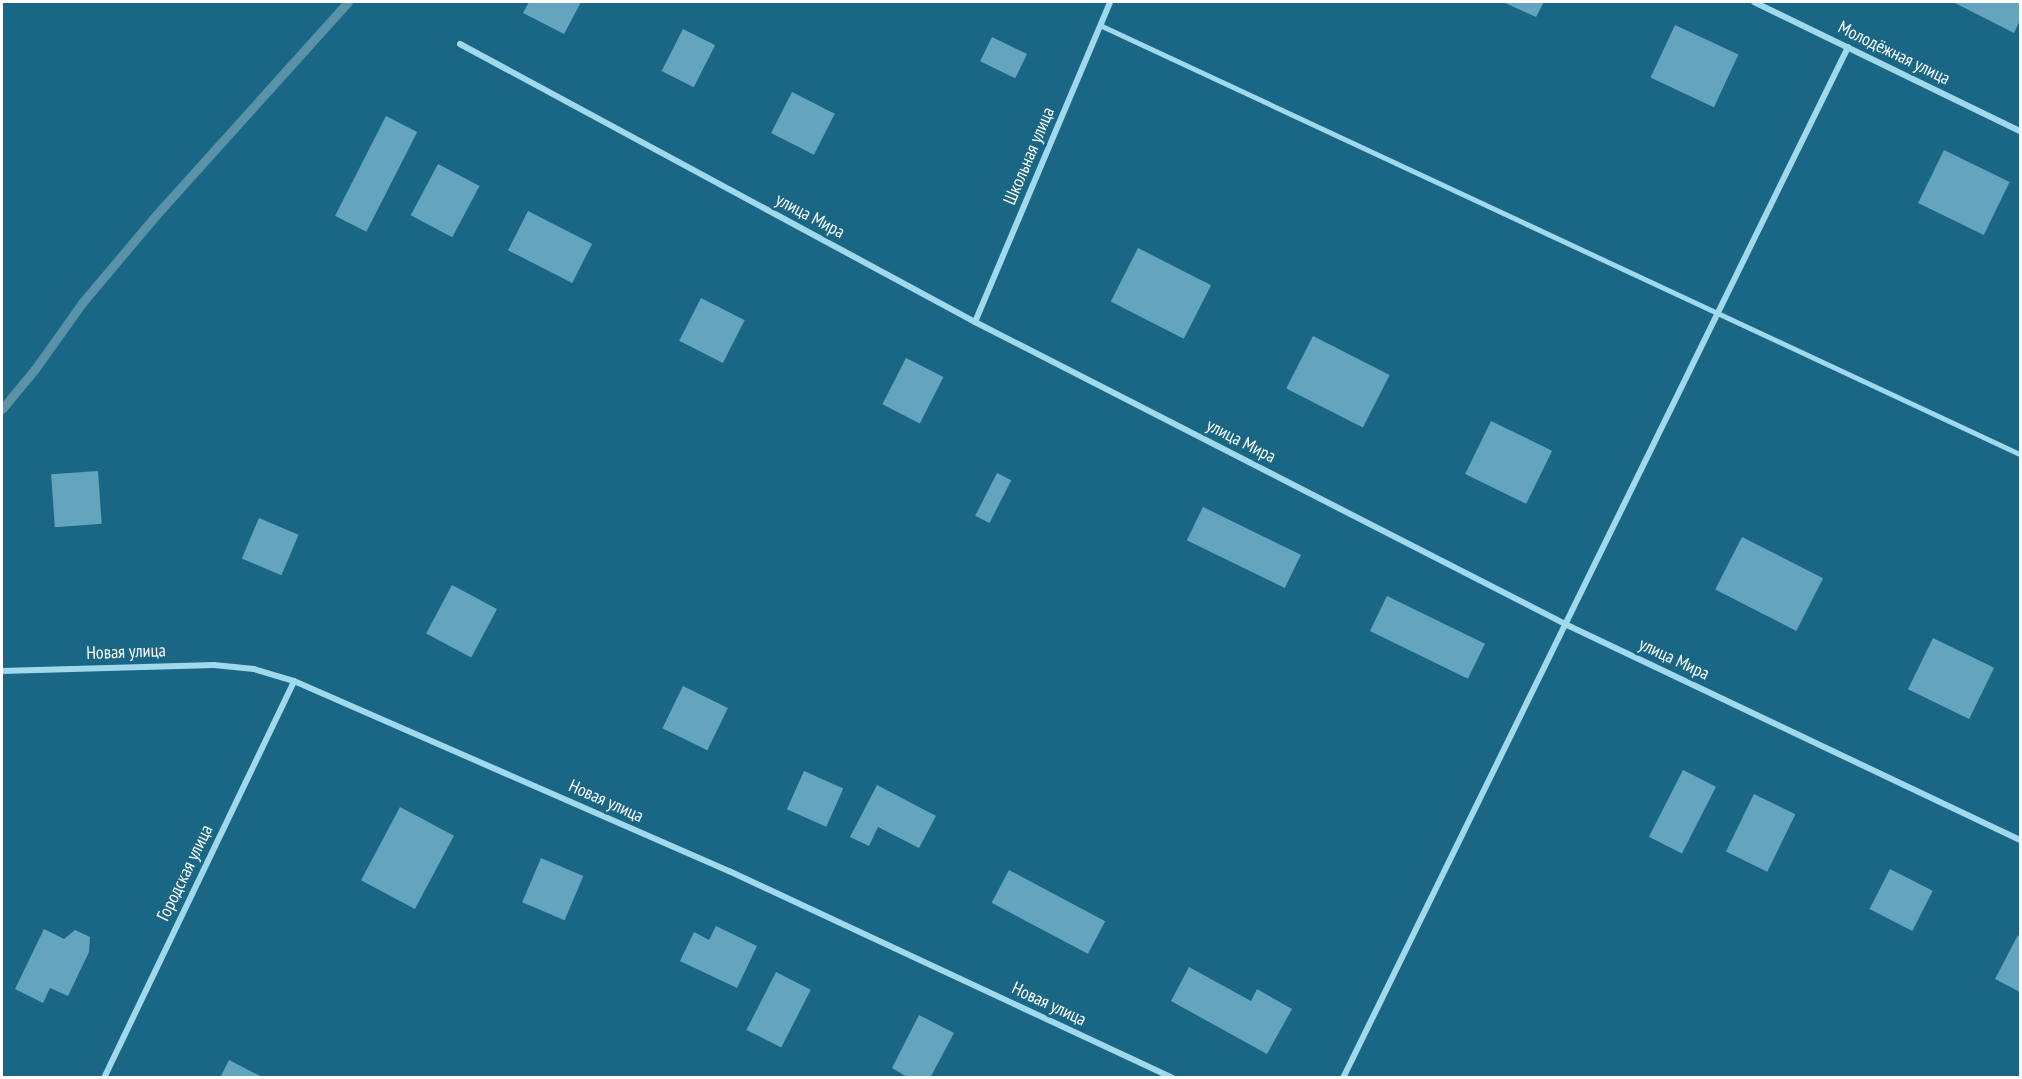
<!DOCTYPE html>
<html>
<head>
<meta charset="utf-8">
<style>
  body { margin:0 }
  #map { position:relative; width:2022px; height:1079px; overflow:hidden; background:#1a6785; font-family:"PT Sans Narrow",sans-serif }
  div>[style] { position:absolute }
  .stream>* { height:9px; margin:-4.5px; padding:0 4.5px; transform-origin:4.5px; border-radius:4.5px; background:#5a92a7 }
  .building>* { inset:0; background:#64a5bd; transform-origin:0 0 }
  .lane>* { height:4.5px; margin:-2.25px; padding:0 2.25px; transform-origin:2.25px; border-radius:2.25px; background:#a0d8ec }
  .street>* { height:6px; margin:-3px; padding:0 3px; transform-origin:3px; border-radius:3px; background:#a0d8ec }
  span { translate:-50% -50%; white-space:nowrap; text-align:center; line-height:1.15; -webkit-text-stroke:6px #1a6785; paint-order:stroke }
  .street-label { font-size:18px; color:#fff }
  .frame { position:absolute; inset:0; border:3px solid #fff; pointer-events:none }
</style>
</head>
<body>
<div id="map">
  <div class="stream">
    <div style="left:2px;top:409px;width:52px;rotate:-50.5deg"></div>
    <div style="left:35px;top:369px;width:81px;rotate:-54.5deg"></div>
    <div style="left:82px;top:303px;width:116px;rotate:-49.9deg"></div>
    <div style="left:157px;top:214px;width:285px;rotate:-48deg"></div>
  </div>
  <div class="building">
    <div style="clip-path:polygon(529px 2px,581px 2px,564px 34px,523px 13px)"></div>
    <div style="clip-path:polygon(1503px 2px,1544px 2px,1536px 17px)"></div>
    <div style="clip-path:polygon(1953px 2px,2020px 2px,2020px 20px,2014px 33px)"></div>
    <div style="left:1675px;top:25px;width:70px;height:58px;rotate:25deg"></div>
    <div style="left:683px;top:29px;width:36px;height:47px;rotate:27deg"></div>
    <div style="left:992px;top:37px;width:39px;height:27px;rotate:26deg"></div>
    <div style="left:792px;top:92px;width:48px;height:46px;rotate:27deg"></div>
    <div style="left:386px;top:116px;width:35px;height:112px;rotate:27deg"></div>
    <div style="left:1944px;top:150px;width:73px;height:59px;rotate:26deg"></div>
    <div style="left:438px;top:164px;width:47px;height:58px;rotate:28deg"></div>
    <div style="left:528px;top:211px;width:72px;height:44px;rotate:27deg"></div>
    <div style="left:1138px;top:248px;width:82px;height:60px;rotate:27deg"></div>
    <div style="left:701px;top:298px;width:49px;height:48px;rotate:27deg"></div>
    <div style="left:1313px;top:336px;width:86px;height:59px;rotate:27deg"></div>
    <div style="left:906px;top:358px;width:42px;height:52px;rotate:27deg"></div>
    <div style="left:1491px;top:421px;width:68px;height:59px;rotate:26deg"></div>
    <div style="left:98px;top:471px;width:53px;height:47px;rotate:86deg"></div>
    <div style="left:997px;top:473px;width:16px;height:48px;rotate:27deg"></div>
    <div style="left:1203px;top:507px;width:109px;height:37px;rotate:26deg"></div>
    <div style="left:259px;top:518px;width:43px;height:44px;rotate:23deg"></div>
    <div style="left:1742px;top:537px;width:91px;height:59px;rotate:27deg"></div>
    <div style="left:452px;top:585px;width:51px;height:55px;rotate:28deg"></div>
    <div style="left:1387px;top:596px;width:109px;height:39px;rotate:26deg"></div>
    <div style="left:1933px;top:638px;width:68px;height:57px;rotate:26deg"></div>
    <div style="left:683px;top:686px;width:50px;height:47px;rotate:26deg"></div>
    <div style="left:1683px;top:770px;width:37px;height:75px;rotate:27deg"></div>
    <div style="left:804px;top:771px;width:43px;height:42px;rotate:24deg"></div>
    <div style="clip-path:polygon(877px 785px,936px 816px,919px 848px,878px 827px,869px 846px,850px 837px)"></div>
    <div style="left:1754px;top:794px;width:46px;height:64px;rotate:26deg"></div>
    <div style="left:400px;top:807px;width:61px;height:83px;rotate:28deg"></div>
    <div style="left:541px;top:858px;width:46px;height:48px;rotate:23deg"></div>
    <div style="left:1890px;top:869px;width:48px;height:45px;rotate:27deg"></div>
    <div style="left:1009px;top:870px;width:109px;height:37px;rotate:28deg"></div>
    <div style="clip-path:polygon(716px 926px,757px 946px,737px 988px,680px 961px,694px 932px,709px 940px)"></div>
    <div style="clip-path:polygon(44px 929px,64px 939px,75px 930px,90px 937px,89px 952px,68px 996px,50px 988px,43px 1003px,15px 989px)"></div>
    <div style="clip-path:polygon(2018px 935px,2020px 937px,2020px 992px,1995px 979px)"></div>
    <div style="clip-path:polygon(1189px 967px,1251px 1001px,1257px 989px,1292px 1009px,1267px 1054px,1171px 1001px)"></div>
    <div style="left:776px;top:972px;width:39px;height:65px;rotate:27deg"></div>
    <div style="clip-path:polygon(919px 1015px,954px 1033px,930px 1078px,909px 1078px,892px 1068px)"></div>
    <div style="clip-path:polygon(229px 1060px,264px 1078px,220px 1078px)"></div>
  </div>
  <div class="lane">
    <div style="left:1100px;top:25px;width:1015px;rotate:25deg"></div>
  </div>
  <div class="street">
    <div style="left:1754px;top:2px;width:296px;rotate:25.9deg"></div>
    <div style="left:460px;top:44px;width:585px;rotate:28.36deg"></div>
    <div style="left:975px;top:322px;width:665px;rotate:27.1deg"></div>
    <div style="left:1567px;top:625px;width:501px;rotate:25.39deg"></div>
    <div style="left:975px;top:322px;width:347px;rotate:-67.1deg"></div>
    <div style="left:2px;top:671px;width:212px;rotate:-1.6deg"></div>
    <div style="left:214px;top:665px;width:40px;rotate:5.7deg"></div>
    <div style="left:254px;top:669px;width:42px;rotate:16.7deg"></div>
    <div style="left:294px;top:681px;width:475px;rotate:23.6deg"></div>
    <div style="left:729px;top:871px;width:489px;rotate:25deg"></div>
    <div style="left:104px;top:1078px;width:440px;rotate:-64.4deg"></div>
    <div style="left:1343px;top:1078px;width:1148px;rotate:-63.9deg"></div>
  </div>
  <div class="street-label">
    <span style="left:1894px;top:53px;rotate:26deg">Молодёжная улица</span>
    <span style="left:1029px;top:156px;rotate:-67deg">Школьная улица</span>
    <span style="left:810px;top:216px;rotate:28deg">улица Мира</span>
    <span style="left:1241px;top:441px;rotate:27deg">улица Мира</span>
    <span style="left:126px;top:652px;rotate:-2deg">Новая улица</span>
    <span style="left:1674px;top:659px;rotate:25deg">улица Мира</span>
    <span style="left:606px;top:801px;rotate:24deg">Новая улица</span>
    <span style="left:185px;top:873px;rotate:-64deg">Городская улица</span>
    <span style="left:1049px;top:1004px;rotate:25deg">Новая улица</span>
  </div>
  <div class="frame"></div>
</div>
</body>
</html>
